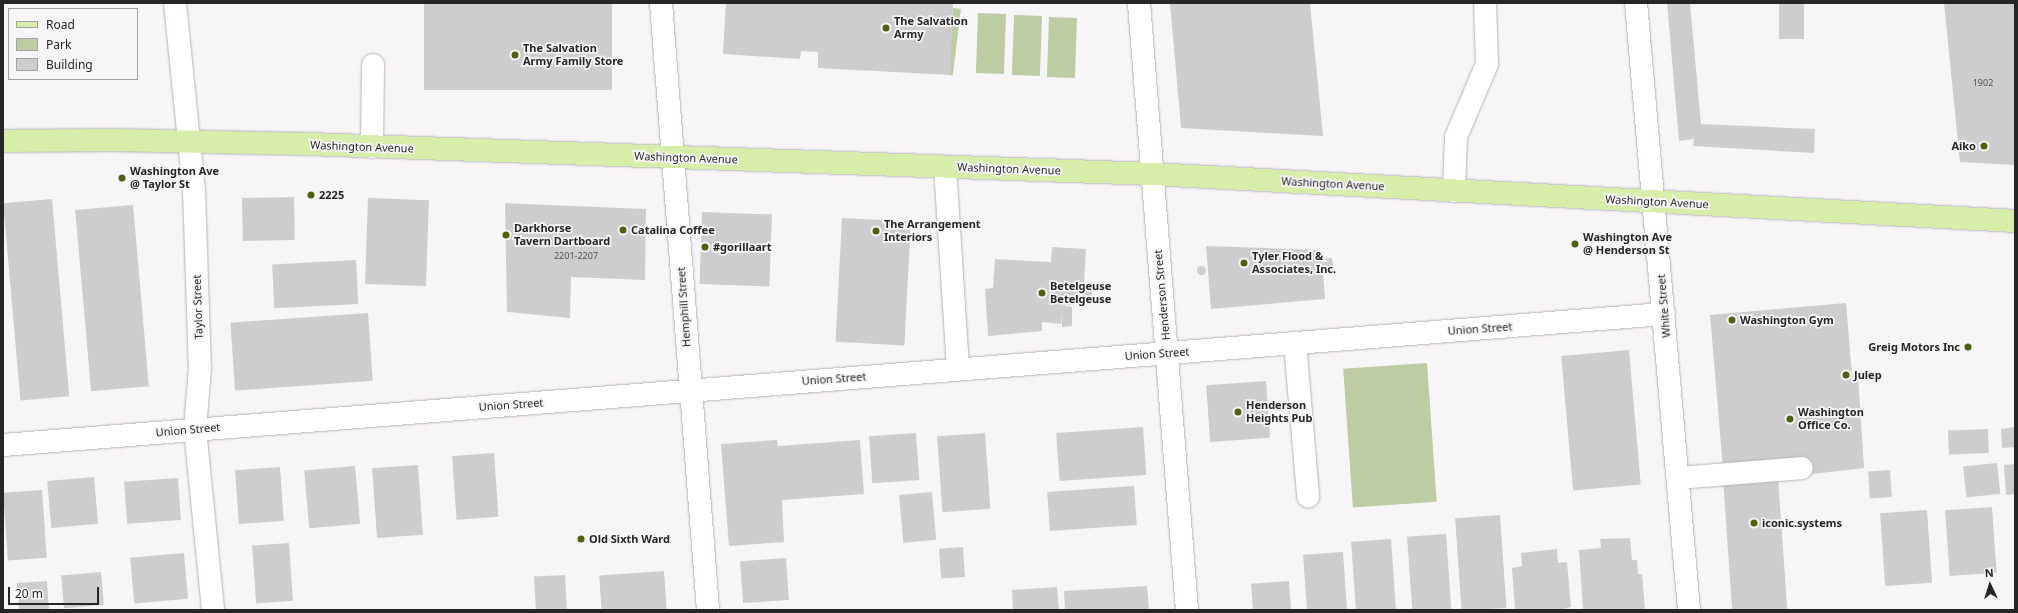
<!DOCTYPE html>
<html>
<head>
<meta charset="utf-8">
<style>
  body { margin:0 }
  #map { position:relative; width:2018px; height:613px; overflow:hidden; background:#f8f5f8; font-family:"Noto Sans",sans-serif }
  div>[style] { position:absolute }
  .green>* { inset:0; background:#bccca3; transform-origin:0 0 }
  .building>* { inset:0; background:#cfcccf; transform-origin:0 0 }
  .round { border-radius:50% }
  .roads { filter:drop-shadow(0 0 1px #b5b3b5) drop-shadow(0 0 1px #b5b3b5) }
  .minor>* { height:22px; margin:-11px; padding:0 11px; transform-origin:11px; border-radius:11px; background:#fff }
  .major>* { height:22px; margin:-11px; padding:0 11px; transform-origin:11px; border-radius:11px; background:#d7eeaa }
  .dots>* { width:11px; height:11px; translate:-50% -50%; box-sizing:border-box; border:2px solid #f8f5f8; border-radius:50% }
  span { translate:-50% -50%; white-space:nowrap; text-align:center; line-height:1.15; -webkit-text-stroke:3.5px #f8f5f8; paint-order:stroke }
  .number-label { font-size:9px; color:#515051 }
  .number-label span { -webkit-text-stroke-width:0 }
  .poi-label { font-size:11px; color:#272627; font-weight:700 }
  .left { translate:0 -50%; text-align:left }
  .right { translate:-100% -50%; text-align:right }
  .street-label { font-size:11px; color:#272627 }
  .frame { position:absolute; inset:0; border:4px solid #272627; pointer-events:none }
  .legend { position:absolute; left:8px; top:8px; width:130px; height:72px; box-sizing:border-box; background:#f8f5f8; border:1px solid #a4a2a4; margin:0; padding:5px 7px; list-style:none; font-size:12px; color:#272627 }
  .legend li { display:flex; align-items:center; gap:8px; height:20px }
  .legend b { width:20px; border:1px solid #a4a2a4 }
  .north { position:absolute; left:1970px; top:565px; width:40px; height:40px; -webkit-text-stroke:3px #f8f5f8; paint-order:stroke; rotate:356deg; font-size:11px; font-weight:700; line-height:16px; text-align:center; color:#272627 }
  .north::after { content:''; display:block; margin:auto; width:14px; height:18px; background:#272627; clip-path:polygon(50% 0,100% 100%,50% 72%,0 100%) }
  .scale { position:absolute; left:8px; top:587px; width:91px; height:18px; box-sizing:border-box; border:2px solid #272627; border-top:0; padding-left:5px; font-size:12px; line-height:14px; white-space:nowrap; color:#272627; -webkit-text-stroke:3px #f8f5f8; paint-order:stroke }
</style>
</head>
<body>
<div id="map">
  <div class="green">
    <div style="left:953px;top:8px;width:8px;height:67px;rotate:7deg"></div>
    <div style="left:978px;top:13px;width:28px;height:60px;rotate:2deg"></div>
    <div style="left:1014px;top:15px;width:28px;height:60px;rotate:2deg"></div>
    <div style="left:1049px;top:17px;width:28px;height:60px;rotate:2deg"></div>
    <div style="left:1427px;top:363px;width:139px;height:84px;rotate:86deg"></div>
  </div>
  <div class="building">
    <div style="left:424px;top:3px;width:188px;height:87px"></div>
    <div style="clip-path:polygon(726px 3px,953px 3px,950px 75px,818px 68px,818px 52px,801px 51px,800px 59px,723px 54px)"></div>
    <div style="clip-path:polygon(1170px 3px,1310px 3px,1323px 136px,1181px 128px)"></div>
    <div style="clip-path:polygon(1667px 3px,1690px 3px,1701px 124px,1815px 129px,1814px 153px,1693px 146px,1694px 139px,1679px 141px)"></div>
    <div style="left:1779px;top:3px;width:25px;height:36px"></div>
    <div style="clip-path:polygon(1944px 3px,2015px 3px,2015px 165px,1960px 162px)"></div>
    <div style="left:294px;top:197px;width:43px;height:52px;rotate:89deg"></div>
    <div style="left:368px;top:198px;width:61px;height:86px;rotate:2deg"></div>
    <div style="left:52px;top:199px;width:198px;height:49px;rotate:85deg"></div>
    <div style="clip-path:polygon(505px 203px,646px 209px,645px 280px,571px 277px,570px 318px,507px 312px)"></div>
    <div style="left:133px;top:205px;width:182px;height:58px;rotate:85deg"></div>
    <div style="left:702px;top:212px;width:70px;height:72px;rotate:2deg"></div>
    <div style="left:842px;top:218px;width:69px;height:124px;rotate:3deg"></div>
    <div style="clip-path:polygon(1206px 246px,1320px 250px,1320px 259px,1332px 258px,1334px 273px,1323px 273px,1325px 299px,1211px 309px)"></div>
    <div style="clip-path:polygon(1052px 247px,1086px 249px,1084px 282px,1092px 288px,1092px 301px,1083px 305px,1061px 305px,1072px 307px,1072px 326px,1062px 327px,1061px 312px,1061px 324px,1042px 322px,1042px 331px,988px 336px,985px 289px,993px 288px,995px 259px,1051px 262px)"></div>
    <div style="left:356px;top:260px;width:44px;height:84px;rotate:87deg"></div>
    <div class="round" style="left:1196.5px;top:265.5px;width:9px;height:9px"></div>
    <div style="clip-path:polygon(1846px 303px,1852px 375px,1858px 375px,1864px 468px,1812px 474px,1812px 462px,1723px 468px,1710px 315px)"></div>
    <div style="left:368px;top:313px;width:68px;height:138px;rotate:86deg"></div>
    <div style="left:1629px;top:350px;width:135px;height:68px;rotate:85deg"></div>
    <div style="left:1266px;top:381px;width:57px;height:60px;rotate:86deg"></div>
    <div style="left:1143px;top:427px;width:48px;height:87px;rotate:86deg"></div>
    <div style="clip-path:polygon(2015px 427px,2015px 447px,2002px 448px,2001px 429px)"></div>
    <div style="left:1988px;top:429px;width:24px;height:40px;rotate:88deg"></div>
    <div style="left:916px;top:433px;width:47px;height:47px;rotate:86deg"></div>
    <div style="left:985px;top:433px;width:76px;height:48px;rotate:86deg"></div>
    <div style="clip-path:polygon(777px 440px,778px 446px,860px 440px,864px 494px,782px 500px,784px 542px,729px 546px,721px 444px)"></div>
    <div style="left:494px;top:453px;width:64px;height:42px;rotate:86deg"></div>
    <div style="left:1997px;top:463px;width:31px;height:34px;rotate:84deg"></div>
    <div style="clip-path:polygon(2015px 464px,2015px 494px,2006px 495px,2004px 465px)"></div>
    <div style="left:418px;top:465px;width:70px;height:46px;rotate:86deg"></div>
    <div style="left:355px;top:466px;width:58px;height:51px;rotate:85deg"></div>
    <div style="left:280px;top:467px;width:54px;height:45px;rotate:86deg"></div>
    <div style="left:1890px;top:470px;width:27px;height:22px;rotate:86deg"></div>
    <div style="left:94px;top:477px;width:47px;height:47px;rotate:85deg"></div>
    <div style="left:1778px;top:477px;width:133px;height:55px;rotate:86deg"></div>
    <div style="left:178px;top:478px;width:42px;height:54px;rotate:86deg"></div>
    <div style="left:1134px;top:486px;width:39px;height:87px;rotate:86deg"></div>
    <div style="left:42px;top:490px;width:68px;height:39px;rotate:86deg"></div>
    <div style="left:932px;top:492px;width:48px;height:33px;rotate:85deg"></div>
    <div style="left:1992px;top:507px;width:66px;height:47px;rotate:86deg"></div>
    <div style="left:1927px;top:510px;width:73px;height:47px;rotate:86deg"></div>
    <div style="left:1500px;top:515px;width:93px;height:45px;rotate:86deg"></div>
    <div style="left:1446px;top:534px;width:76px;height:39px;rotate:86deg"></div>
    <div style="clip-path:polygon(1630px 538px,1632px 560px,1637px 560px,1638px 574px,1642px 574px,1645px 610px,1583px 610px,1579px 550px,1601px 548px,1600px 539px)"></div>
    <div style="left:1391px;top:539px;width:71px;height:40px;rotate:86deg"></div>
    <div style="left:289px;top:543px;width:58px;height:37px;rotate:86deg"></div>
    <div style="left:963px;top:547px;width:30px;height:24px;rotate:86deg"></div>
    <div style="clip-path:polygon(1557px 549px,1558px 563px,1567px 562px,1571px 607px,1560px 610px,1515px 610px,1512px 568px,1522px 566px,1521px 553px)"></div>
    <div style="left:1343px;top:552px;width:58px;height:40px;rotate:86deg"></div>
    <div style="left:184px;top:553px;width:46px;height:54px;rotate:85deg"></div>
    <div style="left:786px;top:558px;width:42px;height:46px;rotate:86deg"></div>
    <div style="left:664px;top:571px;width:39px;height:65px;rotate:86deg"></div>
    <div style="left:101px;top:572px;width:33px;height:40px;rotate:85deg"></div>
    <div style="left:565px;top:575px;width:35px;height:31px;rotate:87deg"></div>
    <div style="left:47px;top:581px;width:29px;height:30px;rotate:86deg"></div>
    <div style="left:1289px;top:581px;width:29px;height:38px;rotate:86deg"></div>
    <div style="clip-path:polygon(1147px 586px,1149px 610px,1065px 610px,1064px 591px)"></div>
    <div style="clip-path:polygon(1057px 587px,1059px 610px,1013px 610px,1012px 590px)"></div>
  </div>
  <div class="roads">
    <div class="minor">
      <div style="left:175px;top:3px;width:188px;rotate:84.2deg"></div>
      <div style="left:194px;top:190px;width:178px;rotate:88.1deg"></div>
      <div style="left:200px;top:368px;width:61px;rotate:94.7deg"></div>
      <div style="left:195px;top:429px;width:182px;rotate:84.3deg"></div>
      <div style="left:661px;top:3px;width:609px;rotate:85.57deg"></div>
      <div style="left:1139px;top:3px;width:609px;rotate:85.48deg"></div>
      <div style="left:1636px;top:3px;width:609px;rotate:85.01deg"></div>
      <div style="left:372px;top:147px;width:82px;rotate:-89.3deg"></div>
      <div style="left:945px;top:167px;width:203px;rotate:86.3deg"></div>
      <div style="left:1454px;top:191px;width:54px;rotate:-87.9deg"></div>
      <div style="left:1456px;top:137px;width:79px;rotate:-67deg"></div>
      <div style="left:1487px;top:64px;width:61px;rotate:-91.9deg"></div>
      <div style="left:1295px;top:343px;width:154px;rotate:85.1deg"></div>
      <div style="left:3px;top:445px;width:1666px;rotate:-4.51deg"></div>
      <div style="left:1678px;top:478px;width:124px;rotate:-4.6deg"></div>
    </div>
    <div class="major">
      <div style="left:3px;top:141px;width:109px;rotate:-0.5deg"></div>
      <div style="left:112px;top:140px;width:196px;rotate:1.2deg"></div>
      <div style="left:308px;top:144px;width:846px;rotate:2.03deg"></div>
      <div style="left:1153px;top:174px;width:863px;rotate:3.12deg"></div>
    </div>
  </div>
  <div class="dots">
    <div style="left:886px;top:28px;background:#4b6310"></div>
    <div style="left:515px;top:55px;background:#4b6310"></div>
    <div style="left:1984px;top:146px;background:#4b6310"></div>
    <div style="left:122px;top:178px;background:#4b6310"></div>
    <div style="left:311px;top:195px;background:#4b6310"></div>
    <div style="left:623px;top:230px;background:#4b6310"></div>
    <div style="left:876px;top:231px;background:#4b6310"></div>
    <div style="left:506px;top:235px;background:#4b6310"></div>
    <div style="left:1575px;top:244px;background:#4b6310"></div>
    <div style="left:705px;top:247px;background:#4b6310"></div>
    <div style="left:1244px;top:263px;background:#4b6310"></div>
    <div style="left:1042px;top:293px;background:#4b6310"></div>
    <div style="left:1732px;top:320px;background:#4b6310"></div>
    <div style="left:1968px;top:347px;background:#4b6310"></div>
    <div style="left:1846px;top:375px;background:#4b6310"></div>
    <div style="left:1238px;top:412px;background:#4b6310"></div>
    <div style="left:1790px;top:419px;background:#4b6310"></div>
    <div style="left:1754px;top:523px;background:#4b6310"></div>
    <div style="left:581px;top:539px;background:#4b6310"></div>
  </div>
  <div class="number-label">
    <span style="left:1983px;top:83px">1902</span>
    <span style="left:576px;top:256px">2201-2207</span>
  </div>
  <div class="poi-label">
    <span class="left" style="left:894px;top:28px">The Salvation<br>Army</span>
    <span class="left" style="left:523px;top:55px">The Salvation<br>Army Family Store</span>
    <span class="right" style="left:1976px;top:146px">Aiko</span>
    <span class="left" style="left:130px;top:178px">Washington Ave<br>@ Taylor St</span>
    <span class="left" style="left:319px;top:195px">2225</span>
    <span class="left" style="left:884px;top:231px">The Arrangement<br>Interiors</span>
    <span class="left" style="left:514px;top:235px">Darkhorse<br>Tavern Dartboard</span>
    <span class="left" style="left:631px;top:230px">Catalina Coffee</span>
    <span class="left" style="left:1583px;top:244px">Washington Ave<br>@ Henderson St</span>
    <span class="left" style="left:713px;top:247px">#gorillaart</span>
    <span class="left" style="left:1252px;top:263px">Tyler Flood &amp;<br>Associates, Inc.</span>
    <span class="left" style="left:1050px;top:293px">Betelgeuse<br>Betelgeuse</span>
    <span class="left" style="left:1740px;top:320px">Washington Gym</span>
    <span class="right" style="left:1960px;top:347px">Greig Motors Inc</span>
    <span class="left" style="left:1854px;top:375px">Julep</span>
    <span class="left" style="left:1246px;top:412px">Henderson<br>Heights Pub</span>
    <span class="left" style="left:1798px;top:419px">Washington<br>Office Co.</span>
    <span class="left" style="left:1762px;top:523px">iconic.systems</span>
    <span class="left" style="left:589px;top:539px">Old Sixth Ward</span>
  </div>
  <div class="street-label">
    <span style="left:362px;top:147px;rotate:2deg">Washington Avenue</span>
    <span style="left:686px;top:158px;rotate:2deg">Washington Avenue</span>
    <span style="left:1009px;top:169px;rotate:2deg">Washington Avenue</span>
    <span style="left:1333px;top:184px;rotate:3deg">Washington Avenue</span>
    <span style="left:1657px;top:202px;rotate:3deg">Washington Avenue</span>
    <span style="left:1162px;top:295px;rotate:-95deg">Henderson Street</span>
    <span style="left:1664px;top:306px;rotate:-95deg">White Street</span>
    <span style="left:198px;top:307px;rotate:-92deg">Taylor Street</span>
    <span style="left:684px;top:307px;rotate:-94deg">Hemphill Street</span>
    <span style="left:1480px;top:329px;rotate:-4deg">Union Street</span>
    <span style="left:1157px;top:354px;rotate:-4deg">Union Street</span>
    <span style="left:834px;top:379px;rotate:-4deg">Union Street</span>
    <span style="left:511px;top:405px;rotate:-4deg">Union Street</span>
    <span style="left:188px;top:430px;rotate:-5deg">Union Street</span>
  </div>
  <div class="frame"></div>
  <ul class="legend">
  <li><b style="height:5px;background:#d7eeaa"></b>Road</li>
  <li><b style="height:11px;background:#bccca3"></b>Park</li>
  <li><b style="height:11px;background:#cfcccf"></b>Building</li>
  </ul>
  <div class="north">N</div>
  <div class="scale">20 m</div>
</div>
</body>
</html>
